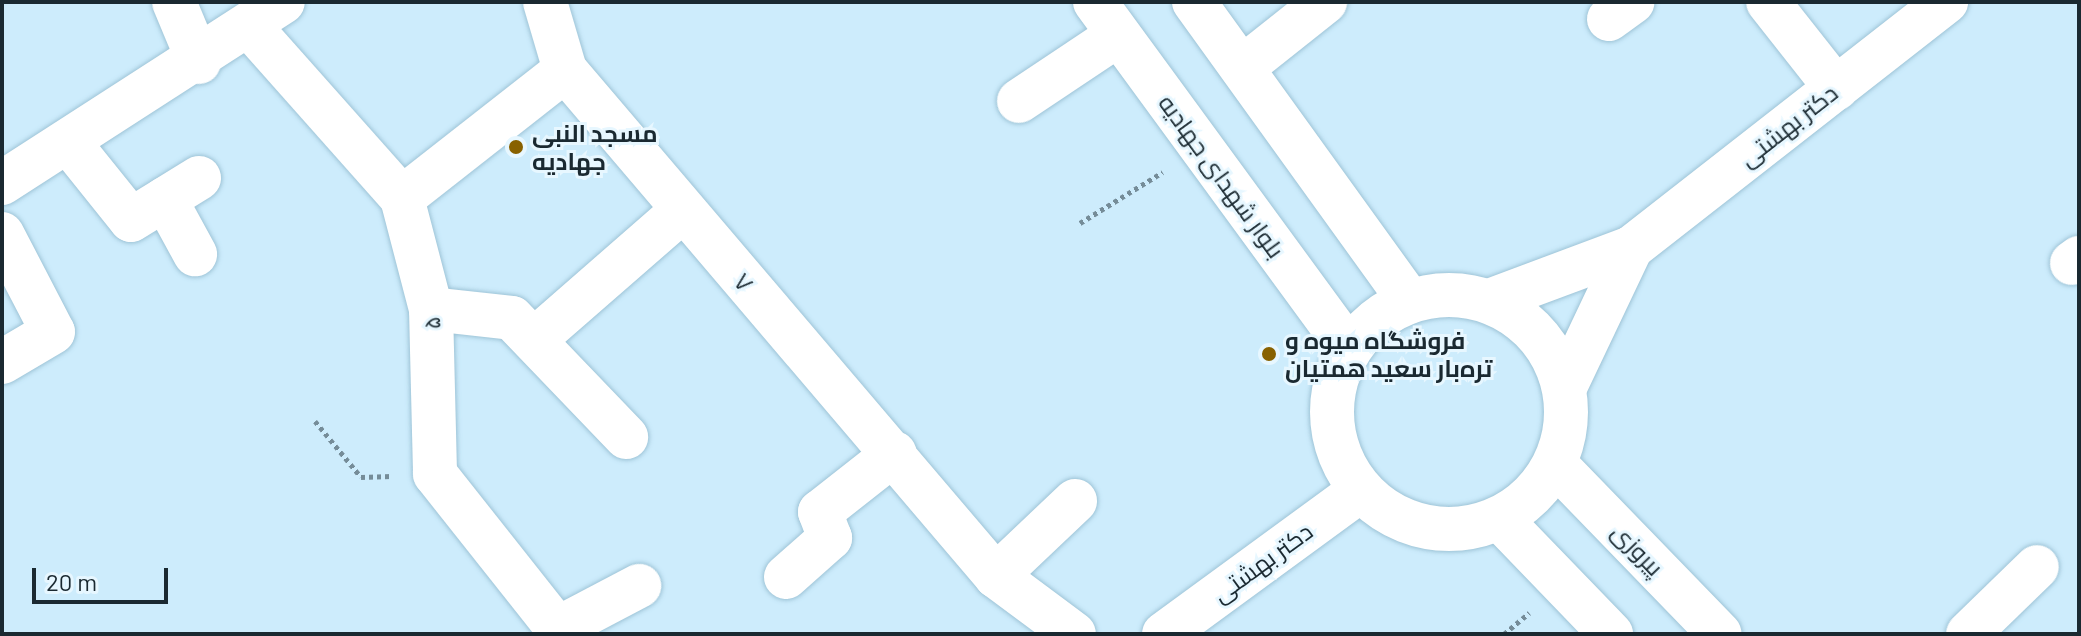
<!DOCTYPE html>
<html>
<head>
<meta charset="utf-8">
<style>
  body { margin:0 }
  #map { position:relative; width:2081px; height:636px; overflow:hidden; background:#cdecfc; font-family:Barlow,Cairo,sans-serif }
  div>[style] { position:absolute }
  .path>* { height:5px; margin-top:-2.5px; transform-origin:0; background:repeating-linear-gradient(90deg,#758c98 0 4px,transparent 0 8px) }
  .roads { filter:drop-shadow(0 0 2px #9ec4d7) drop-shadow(0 0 2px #9ec4d7) }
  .minor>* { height:44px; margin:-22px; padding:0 22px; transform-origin:22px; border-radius:22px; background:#fff }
  .major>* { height:44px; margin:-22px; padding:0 22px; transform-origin:22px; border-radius:22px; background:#fff }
  .major>.ring { margin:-22px; padding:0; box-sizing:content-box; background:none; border:44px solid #fff; border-radius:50% }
  .dots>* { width:22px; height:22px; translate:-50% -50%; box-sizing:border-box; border:4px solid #e7f7ff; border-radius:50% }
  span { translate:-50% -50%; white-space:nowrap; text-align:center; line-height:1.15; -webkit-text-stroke:6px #e7f7ff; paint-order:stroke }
  .street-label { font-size:24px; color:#1a2931 }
  .poi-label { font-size:24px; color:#1a2931; font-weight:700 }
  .left { translate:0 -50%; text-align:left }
  .frame { position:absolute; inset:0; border:4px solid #1a2931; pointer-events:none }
  .scale { position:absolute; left:32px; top:568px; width:136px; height:36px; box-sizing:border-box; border:4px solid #1a2931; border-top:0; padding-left:10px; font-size:24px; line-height:28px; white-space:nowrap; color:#1a2931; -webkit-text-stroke:6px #e7f7ff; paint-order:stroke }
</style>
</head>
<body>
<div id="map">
  <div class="path">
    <div style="left:1080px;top:223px;width:97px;rotate:-31.6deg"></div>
    <div style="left:315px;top:421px;width:72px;rotate:50.6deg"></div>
    <div style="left:361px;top:477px;width:31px;rotate:-2deg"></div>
    <div style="left:1504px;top:634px;width:33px;rotate:-40deg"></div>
  </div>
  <div class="roads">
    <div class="minor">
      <div style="left:174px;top:2px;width:65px;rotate:67.4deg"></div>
      <div style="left:545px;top:2px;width:71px;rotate:73.6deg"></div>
      <div style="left:1768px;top:2px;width:110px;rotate:51.7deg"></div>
      <div style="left:1609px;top:19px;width:29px;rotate:-36deg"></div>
      <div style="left:251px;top:28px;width:227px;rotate:48.4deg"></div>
      <div style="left:402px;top:198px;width:115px;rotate:75.4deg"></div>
      <div style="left:431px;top:309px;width:165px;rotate:88.6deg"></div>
      <div style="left:435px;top:474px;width:204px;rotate:51.6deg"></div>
      <div style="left:1243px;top:67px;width:105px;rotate:-38.4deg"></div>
      <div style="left:1019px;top:101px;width:119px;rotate:-33.7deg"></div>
      <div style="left:70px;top:144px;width:97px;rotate:51.2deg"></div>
      <div style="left:131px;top:220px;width:80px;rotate:-31.7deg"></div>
      <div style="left:2px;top:183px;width:334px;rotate:-32.8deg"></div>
      <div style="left:402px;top:198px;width:207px;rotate:-38.1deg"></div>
      <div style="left:565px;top:70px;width:665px;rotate:49.58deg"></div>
      <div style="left:996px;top:576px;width:97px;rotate:36.6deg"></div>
      <div style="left:165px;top:199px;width:63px;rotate:61.4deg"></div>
      <div style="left:2px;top:234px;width:110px;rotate:62.5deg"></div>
      <div style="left:53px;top:332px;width:59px;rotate:149.5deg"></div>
      <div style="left:1631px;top:248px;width:400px;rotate:-38deg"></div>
      <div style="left:2072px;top:263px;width:9px;rotate:-36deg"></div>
      <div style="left:431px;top:309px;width:81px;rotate:6.3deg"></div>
      <div style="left:512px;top:318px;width:165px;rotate:46.2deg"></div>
      <div style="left:534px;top:340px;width:196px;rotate:-41.1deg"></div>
      <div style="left:996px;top:576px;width:109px;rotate:-43.5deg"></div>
      <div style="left:786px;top:577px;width:59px;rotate:-41.6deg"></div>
      <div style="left:830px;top:538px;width:28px;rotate:-111deg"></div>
      <div style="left:820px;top:512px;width:95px;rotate:-38.2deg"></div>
      <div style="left:557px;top:629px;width:93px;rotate:-27.7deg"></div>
      <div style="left:1164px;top:634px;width:244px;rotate:-36.2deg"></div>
      <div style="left:1968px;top:634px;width:96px;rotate:-44.2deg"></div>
    </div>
    <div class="major">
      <div style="left:1095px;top:2px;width:430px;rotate:53.8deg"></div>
      <div style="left:1194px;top:2px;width:369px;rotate:54.2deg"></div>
      <div class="ring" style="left:1332px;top:295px;width:190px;height:190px"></div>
      <div style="left:1489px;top:301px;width:152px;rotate:-20.5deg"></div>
      <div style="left:1631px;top:248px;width:154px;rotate:115.4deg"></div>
      <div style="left:1556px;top:465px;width:235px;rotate:45.9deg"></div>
      <div style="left:1500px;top:519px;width:160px;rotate:46deg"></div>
    </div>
  </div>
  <div class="dots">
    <div style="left:516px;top:147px;background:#886100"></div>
    <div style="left:1269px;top:354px;background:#886100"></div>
  </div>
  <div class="street-label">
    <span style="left:1788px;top:125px;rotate:-38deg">دکتر بهشتی</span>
    <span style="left:1222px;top:176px;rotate:54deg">بلوار شهدای جهادیه</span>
    <span style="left:744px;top:282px;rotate:49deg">۷</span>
    <span style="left:431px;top:323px;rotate:-93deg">۵</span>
    <span style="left:1638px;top:549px;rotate:46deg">پیروزی</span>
    <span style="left:1262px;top:562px;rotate:-36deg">دکتر بهشتی</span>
  </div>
  <div class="poi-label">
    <span class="left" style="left:532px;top:147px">مسجد النبی<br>جهادیه</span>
    <span class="left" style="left:1285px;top:354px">فروشگاه میوه و<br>تره‌بار سعید همتیان</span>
  </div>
  <div class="frame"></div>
  <div class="scale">20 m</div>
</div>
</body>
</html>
